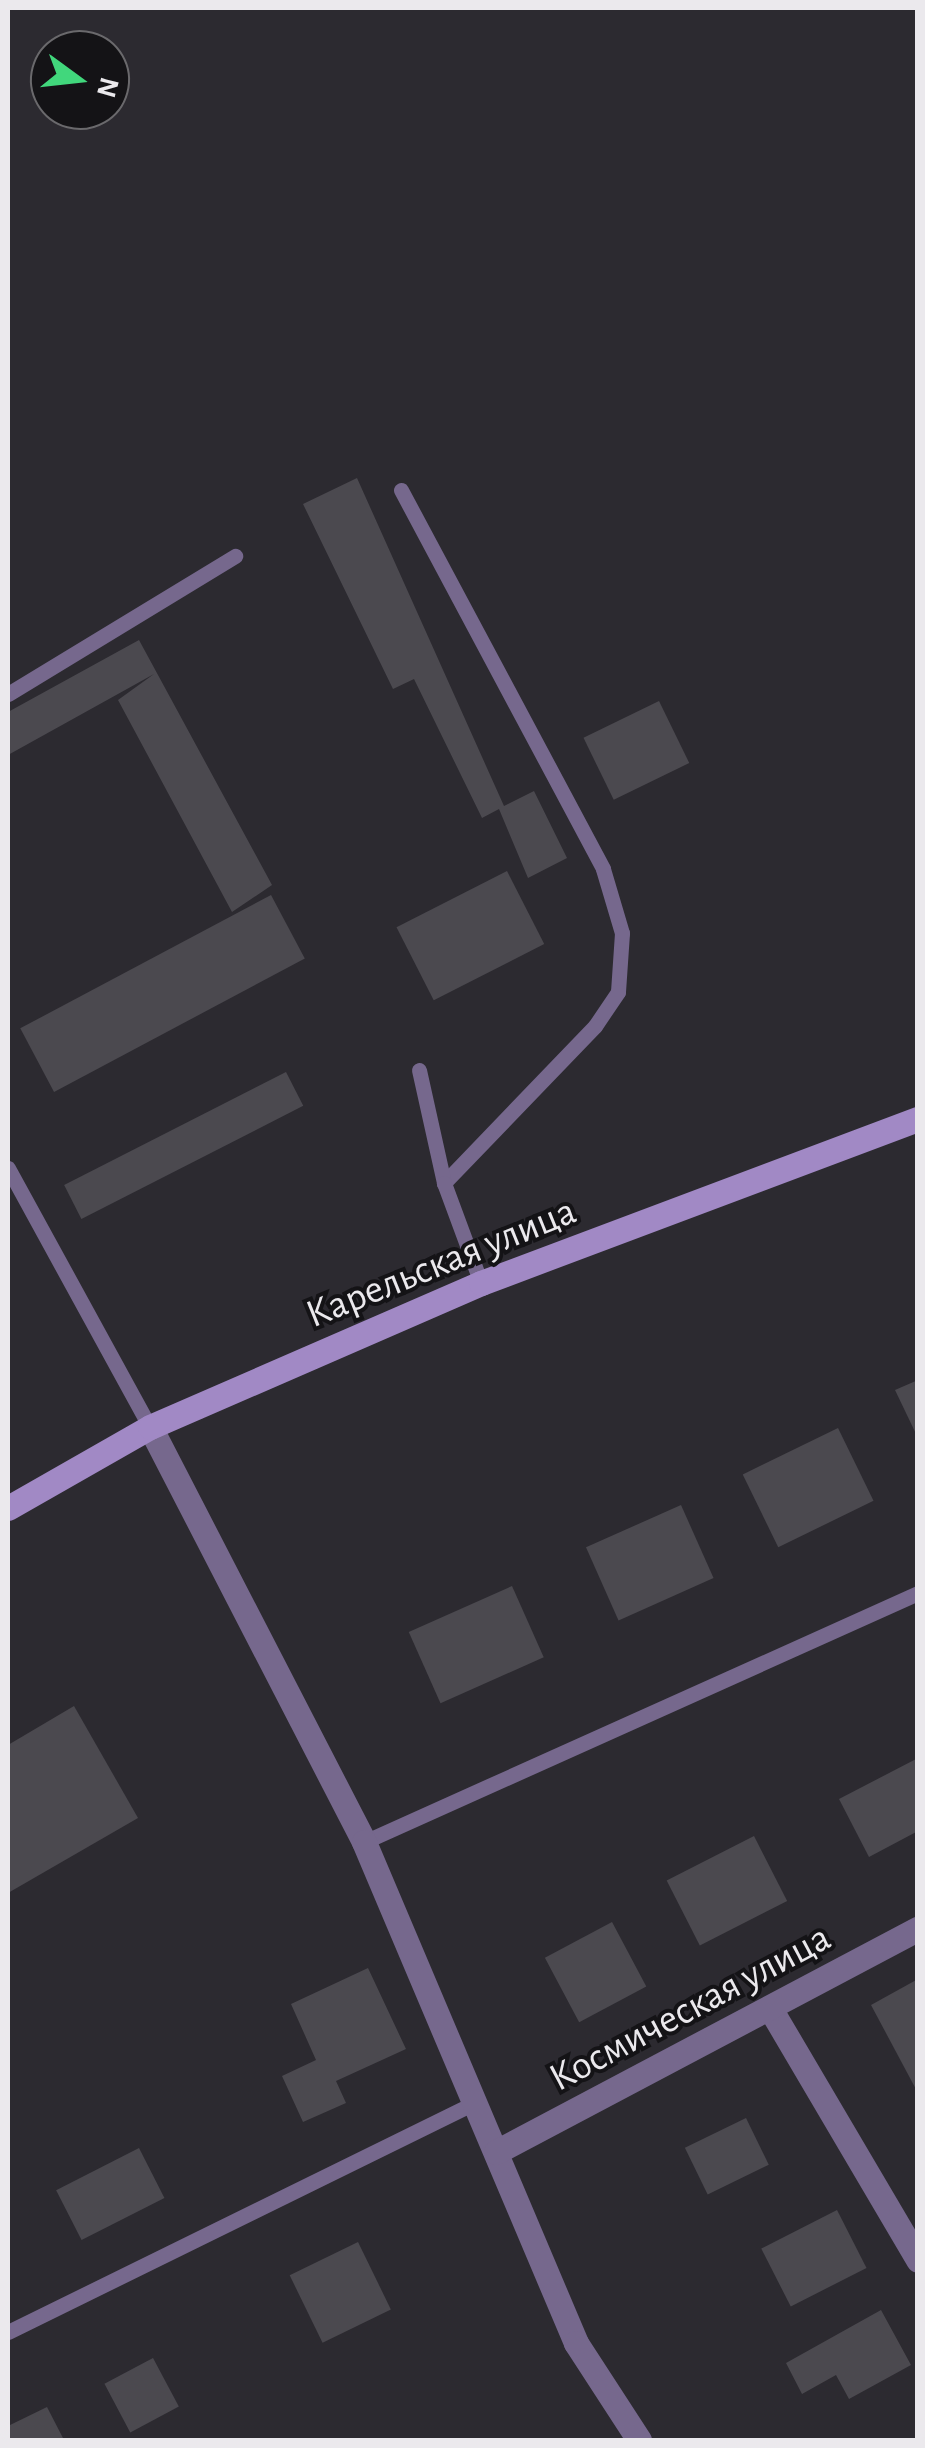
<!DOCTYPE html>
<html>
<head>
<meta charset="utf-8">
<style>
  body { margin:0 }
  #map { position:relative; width:925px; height:2448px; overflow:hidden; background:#2c2a30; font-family:"Alegreya Sans",sans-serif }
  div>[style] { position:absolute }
  .building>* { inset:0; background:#4b494f; transform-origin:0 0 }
  .lane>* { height:15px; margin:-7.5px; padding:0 7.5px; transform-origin:7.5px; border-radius:7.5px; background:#76688d }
  .street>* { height:25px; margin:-12.5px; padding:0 12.5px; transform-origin:12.5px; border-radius:12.5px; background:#76688d }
  .secondary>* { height:25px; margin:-12.5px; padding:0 12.5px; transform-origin:12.5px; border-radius:12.5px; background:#a189c5 }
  span { translate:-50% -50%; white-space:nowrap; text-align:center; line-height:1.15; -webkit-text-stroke:8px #141316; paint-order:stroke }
  .street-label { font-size:40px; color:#ebe9ed }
  .frame { position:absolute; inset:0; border:10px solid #ebe9ed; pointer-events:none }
  .north { position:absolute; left:30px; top:30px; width:100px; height:100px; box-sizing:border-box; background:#141316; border:2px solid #6a696c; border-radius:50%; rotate:105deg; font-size:28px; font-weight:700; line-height:40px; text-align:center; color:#ebe9ed }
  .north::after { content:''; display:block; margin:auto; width:35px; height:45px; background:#41d77c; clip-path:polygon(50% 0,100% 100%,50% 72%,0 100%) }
</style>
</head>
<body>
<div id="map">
  <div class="building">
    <div style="clip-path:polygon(357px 478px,504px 806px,534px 791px,567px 858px,528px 878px,499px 809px,482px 818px,414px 679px,393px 689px,303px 504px)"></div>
    <div style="clip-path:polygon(139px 640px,272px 885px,232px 912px,118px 700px,154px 674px,8px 755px,8px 712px)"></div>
    <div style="left:659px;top:701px;width:69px;height:84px;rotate:64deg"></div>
    <div style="left:507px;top:871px;width:82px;height:124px;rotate:63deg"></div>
    <div style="left:271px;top:895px;width:72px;height:284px;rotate:62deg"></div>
    <div style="left:286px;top:1072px;width:38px;height:249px;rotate:63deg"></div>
    <div style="clip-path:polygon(918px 1380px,918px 1438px,895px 1390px)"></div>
    <div style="left:838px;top:1428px;width:81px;height:106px;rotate:64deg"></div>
    <div style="left:681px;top:1505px;width:80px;height:104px;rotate:66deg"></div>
    <div style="left:512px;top:1586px;width:78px;height:113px;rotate:66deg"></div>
    <div style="clip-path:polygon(74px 1706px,138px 1818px,8px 1893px,8px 1745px)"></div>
    <div style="clip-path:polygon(918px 1758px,918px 1831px,869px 1857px,839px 1799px)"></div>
    <div style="left:754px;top:1836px;width:73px;height:98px;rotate:63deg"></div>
    <div style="left:612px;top:1922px;width:73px;height:76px;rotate:62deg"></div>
    <div style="clip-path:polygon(368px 1968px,406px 2049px,336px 2081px,346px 2103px,303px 2122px,282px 2076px,316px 2060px,291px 2004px)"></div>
    <div style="clip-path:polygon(918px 1979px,918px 2093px,871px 2005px)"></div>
    <div style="left:746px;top:2118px;width:52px;height:68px;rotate:64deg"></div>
    <div style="left:139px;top:2148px;width:56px;height:93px;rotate:63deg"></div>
    <div style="left:837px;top:2210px;width:65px;height:85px;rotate:63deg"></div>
    <div style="left:358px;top:2242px;width:75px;height:76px;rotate:64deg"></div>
    <div style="clip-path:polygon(881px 2310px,911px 2365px,849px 2399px,836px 2375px,802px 2394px,786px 2363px)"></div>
    <div style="left:153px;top:2358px;width:55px;height:55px;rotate:62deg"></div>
    <div style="clip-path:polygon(47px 2407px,64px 2440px,8px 2440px,8px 2426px)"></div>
  </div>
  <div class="lane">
    <div style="left:401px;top:490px;width:429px;rotate:61.9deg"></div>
    <div style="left:603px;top:869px;width:67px;rotate:73.5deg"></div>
    <div style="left:622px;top:933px;width:59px;rotate:93.9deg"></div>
    <div style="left:618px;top:992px;width:41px;rotate:124.1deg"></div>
    <div style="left:595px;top:1026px;width:218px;rotate:133.9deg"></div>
    <div style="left:8px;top:694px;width:266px;rotate:-31.3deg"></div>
    <div style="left:419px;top:1070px;width:116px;rotate:77.5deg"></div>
    <div style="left:444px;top:1183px;width:107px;rotate:69.7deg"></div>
    <div style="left:8px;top:1168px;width:295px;rotate:61.3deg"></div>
    <div style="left:364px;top:1842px;width:607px;rotate:-24.2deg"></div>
    <div style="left:8px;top:2332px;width:521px;rotate:-26.17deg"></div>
  </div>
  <div class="street">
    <div style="left:150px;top:1427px;width:467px;rotate:62.7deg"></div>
    <div style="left:364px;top:1842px;width:544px;rotate:67.06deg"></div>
    <div style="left:576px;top:2343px;width:116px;rotate:57deg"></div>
    <div style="left:771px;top:2010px;width:290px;rotate:59.5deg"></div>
    <div style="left:496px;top:2152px;width:477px;rotate:-27.9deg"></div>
  </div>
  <div class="secondary">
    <div style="left:8px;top:1508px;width:163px;rotate:-29.7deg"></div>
    <div style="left:150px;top:1427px;width:361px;rotate:-23.5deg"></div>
    <div style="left:481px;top:1283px;width:467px;rotate:-20.6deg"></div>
  </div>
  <div class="street-label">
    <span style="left:441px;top:1263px;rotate:-22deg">Карельская улица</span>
    <span style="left:690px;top:2008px;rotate:-28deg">Космическая улица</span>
  </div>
  <div class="frame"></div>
  <div class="north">N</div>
</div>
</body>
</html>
